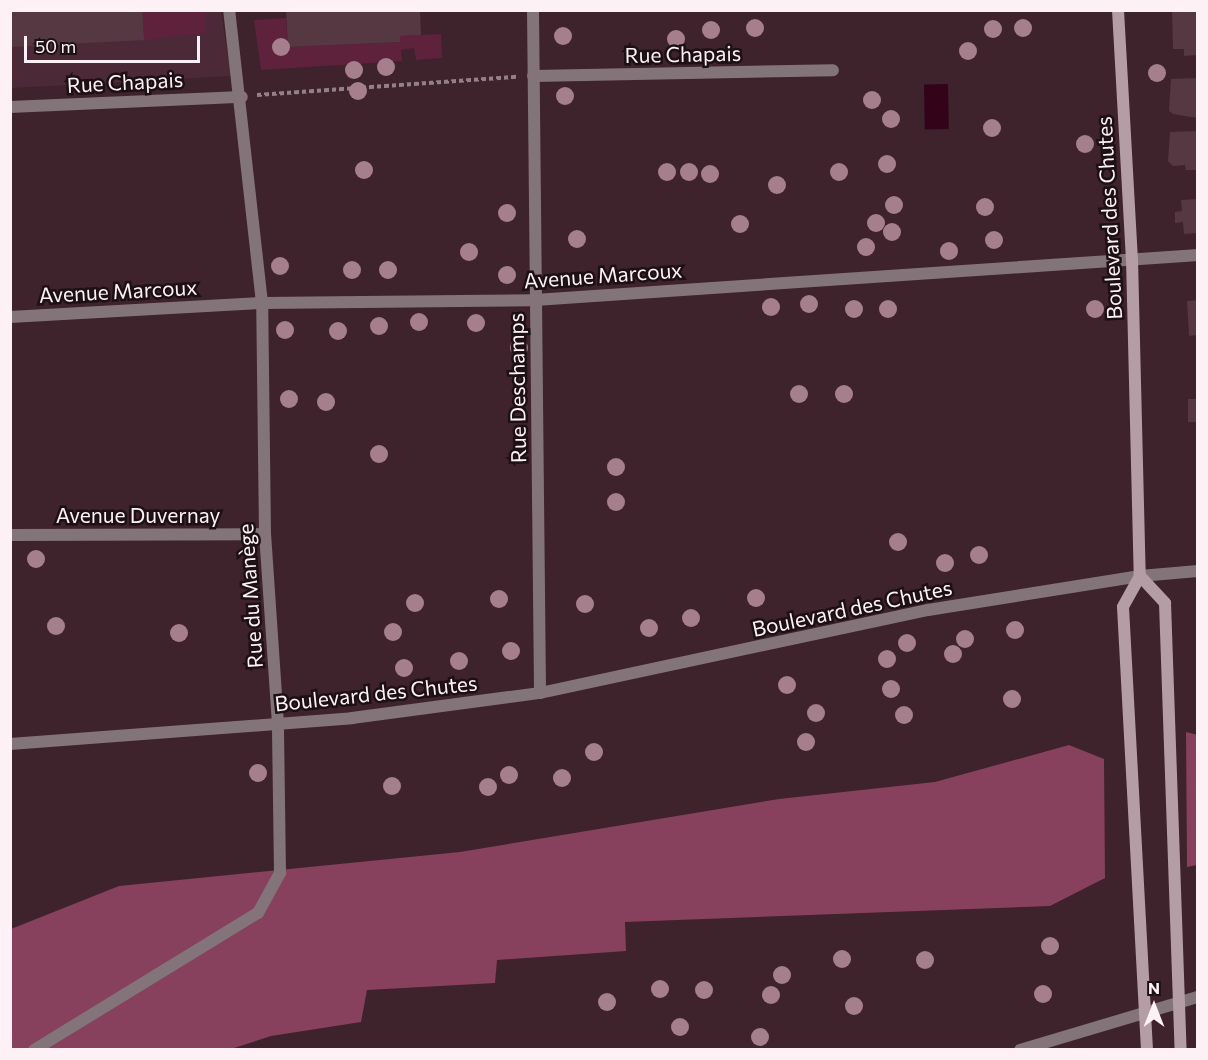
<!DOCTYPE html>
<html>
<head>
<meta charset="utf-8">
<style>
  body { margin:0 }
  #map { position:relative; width:1208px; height:1060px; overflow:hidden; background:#3e222c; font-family:Commissioner,sans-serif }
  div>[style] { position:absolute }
  .built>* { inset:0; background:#4c2936 }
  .green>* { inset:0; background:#5f223c }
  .forest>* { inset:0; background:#87415d }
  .water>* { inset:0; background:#33031a; transform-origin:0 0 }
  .building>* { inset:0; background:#553842; transform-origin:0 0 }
  .path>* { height:4px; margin-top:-2px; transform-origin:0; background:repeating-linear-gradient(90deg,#948087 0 4.5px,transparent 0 7.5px) }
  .street>* { height:12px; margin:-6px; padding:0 6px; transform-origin:6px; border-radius:6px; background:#837479 }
  .secondary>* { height:12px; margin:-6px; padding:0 6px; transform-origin:6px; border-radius:6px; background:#b59da5 }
  .trees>* { width:18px; height:18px; margin:-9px; border-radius:50%; background:#a5808c }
  span { translate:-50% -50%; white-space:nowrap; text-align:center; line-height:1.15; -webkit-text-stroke:5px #1c1014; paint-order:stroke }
  .street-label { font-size:21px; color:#fdf1f5 }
  .frame { position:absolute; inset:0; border:12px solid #fdf1f5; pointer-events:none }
  .north { position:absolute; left:1124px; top:976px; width:60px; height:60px; -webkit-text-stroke:4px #1c1014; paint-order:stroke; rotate:0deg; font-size:16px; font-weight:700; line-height:24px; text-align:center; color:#fdf1f5 }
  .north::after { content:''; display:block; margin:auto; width:21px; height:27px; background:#fdf1f5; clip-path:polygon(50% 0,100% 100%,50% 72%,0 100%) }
  .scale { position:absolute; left:24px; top:36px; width:176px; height:27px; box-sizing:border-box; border:3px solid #fdf1f5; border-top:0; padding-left:8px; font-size:18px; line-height:21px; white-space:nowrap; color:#fdf1f5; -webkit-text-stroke:4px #1c1014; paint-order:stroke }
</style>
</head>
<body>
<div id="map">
  <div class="built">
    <div style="clip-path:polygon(11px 11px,221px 11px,231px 76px,11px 88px)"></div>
  </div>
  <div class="green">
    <div style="clip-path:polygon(142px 11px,206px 11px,206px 33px,144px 40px)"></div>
    <div style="clip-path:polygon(286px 18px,288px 47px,400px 42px,400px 36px,441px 34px,442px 58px,416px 60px,414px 48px,401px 50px,402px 61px,261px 70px,254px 20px)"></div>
  </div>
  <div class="forest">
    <div style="clip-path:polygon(1186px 732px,1198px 735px,1197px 865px,1187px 867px)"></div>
    <div style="clip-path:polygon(1069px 745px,1104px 759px,1105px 878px,1050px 906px,625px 922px,626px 951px,497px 960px,495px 983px,367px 990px,361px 1022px,271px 1036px,231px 1049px,11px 1050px,11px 929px,119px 886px,460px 852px,779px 799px,935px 782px)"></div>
  </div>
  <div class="water">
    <div style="left:948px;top:84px;width:45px;height:24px;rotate:89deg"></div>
  </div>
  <div class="building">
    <div style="clip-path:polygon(10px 10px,142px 10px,144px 40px,10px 47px)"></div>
    <div style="clip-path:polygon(286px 10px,420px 10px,421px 35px,400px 36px,400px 42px,288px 47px)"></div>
    <div style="clip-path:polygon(1172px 10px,1198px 10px,1198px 55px,1184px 56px,1184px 49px,1173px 49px)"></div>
    <div style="clip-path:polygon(1198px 78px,1197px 118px,1173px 114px,1169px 111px,1171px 79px)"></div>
    <div style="clip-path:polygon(1198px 131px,1196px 170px,1186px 170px,1185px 165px,1173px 166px,1168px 161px,1170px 132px)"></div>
    <div style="clip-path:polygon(1198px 199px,1198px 233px,1184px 234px,1183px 222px,1175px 223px,1175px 212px,1182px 211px,1181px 200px)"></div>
    <div style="clip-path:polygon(1198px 300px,1198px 335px,1189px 336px,1187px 301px)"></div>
    <div style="left:1198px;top:399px;width:23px;height:10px;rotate:90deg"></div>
  </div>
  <div class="path">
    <div style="left:257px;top:95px;width:260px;rotate:-4deg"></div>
  </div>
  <div class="street">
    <div style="left:533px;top:10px;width:683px;rotate:89.41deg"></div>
    <div style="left:533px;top:76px;width:300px;rotate:-1.1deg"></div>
    <div style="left:10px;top:107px;width:232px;rotate:-2.5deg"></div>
    <div style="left:10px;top:317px;width:252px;rotate:-3.2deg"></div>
    <div style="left:262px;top:303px;width:273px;rotate:-0.6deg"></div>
    <div style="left:535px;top:300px;width:665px;rotate:-3.88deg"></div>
    <div style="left:10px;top:535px;width:255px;rotate:-0.2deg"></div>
    <div style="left:10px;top:744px;width:343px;rotate:-4.3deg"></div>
    <div style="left:352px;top:718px;width:190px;rotate:-7.6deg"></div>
    <div style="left:540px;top:693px;width:397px;rotate:-12.1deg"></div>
    <div style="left:928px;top:610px;width:215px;rotate:-9.1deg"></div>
    <div style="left:1140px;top:576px;width:58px;rotate:-4.9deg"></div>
    <div style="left:34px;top:1050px;width:263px;rotate:-31.5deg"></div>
    <div style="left:258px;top:913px;width:46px;rotate:-61.2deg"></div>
    <div style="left:280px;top:873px;width:149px;rotate:-90.8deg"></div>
    <div style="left:278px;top:724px;width:190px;rotate:-93.9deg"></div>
    <div style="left:265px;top:534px;width:231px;rotate:-90.7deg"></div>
    <div style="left:262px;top:303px;width:295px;rotate:-96.4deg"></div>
    <div style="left:1020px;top:1050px;width:186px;rotate:-16.6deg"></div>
  </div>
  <div class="secondary">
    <div style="left:1118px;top:10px;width:249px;rotate:86.8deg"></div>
    <div style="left:1132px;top:259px;width:317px;rotate:88.6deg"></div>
    <div style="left:1140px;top:576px;width:37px;rotate:47deg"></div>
    <div style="left:1165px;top:603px;width:447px;rotate:88deg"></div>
    <div style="left:1140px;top:576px;width:35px;rotate:119deg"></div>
    <div style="left:1123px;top:607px;width:444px;rotate:86.9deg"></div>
  </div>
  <div class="trees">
    <div style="left:755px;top:28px"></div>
    <div style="left:1023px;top:28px"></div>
    <div style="left:993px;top:29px"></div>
    <div style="left:711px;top:30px"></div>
    <div style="left:563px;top:36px"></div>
    <div style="left:676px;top:39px"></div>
    <div style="left:281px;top:47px"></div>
    <div style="left:968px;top:51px"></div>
    <div style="left:386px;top:67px"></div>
    <div style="left:354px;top:70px"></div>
    <div style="left:1157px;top:73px"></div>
    <div style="left:358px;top:91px"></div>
    <div style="left:565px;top:96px"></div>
    <div style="left:872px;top:100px"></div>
    <div style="left:891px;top:119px"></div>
    <div style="left:992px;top:128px"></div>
    <div style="left:1085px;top:144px"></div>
    <div style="left:887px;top:164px"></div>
    <div style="left:364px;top:170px"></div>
    <div style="left:667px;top:172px"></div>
    <div style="left:689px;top:172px"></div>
    <div style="left:839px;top:172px"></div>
    <div style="left:710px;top:174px"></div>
    <div style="left:777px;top:185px"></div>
    <div style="left:894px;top:205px"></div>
    <div style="left:985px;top:207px"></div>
    <div style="left:507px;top:213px"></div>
    <div style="left:876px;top:223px"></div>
    <div style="left:740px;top:224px"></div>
    <div style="left:892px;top:232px"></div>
    <div style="left:577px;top:239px"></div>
    <div style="left:994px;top:240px"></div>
    <div style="left:866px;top:247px"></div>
    <div style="left:949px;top:251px"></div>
    <div style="left:469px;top:252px"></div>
    <div style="left:280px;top:266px"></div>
    <div style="left:352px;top:270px"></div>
    <div style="left:388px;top:270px"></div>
    <div style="left:507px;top:275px"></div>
    <div style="left:809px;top:304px"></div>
    <div style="left:771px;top:307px"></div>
    <div style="left:854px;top:309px"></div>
    <div style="left:888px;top:309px"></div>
    <div style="left:1095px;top:309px"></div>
    <div style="left:419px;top:322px"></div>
    <div style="left:476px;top:323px"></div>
    <div style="left:379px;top:326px"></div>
    <div style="left:285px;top:330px"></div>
    <div style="left:338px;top:331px"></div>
    <div style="left:519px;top:348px"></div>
    <div style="left:799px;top:394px"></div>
    <div style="left:844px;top:394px"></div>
    <div style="left:289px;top:399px"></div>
    <div style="left:326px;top:402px"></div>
    <div style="left:379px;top:454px"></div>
    <div style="left:616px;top:467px"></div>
    <div style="left:616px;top:502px"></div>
    <div style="left:898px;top:542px"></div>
    <div style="left:979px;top:555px"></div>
    <div style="left:36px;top:559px"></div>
    <div style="left:945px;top:563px"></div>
    <div style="left:756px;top:598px"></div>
    <div style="left:499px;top:599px"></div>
    <div style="left:415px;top:603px"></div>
    <div style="left:585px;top:604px"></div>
    <div style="left:691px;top:618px"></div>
    <div style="left:56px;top:626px"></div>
    <div style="left:649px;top:628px"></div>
    <div style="left:1015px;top:630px"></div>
    <div style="left:393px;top:632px"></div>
    <div style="left:179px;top:633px"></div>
    <div style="left:965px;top:639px"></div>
    <div style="left:907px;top:643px"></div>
    <div style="left:511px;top:651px"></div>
    <div style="left:953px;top:654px"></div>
    <div style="left:887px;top:659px"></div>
    <div style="left:459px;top:661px"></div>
    <div style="left:404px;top:668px"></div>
    <div style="left:787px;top:685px"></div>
    <div style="left:891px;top:689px"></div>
    <div style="left:1012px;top:699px"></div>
    <div style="left:816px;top:713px"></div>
    <div style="left:904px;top:715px"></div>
    <div style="left:806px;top:742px"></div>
    <div style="left:594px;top:752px"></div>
    <div style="left:258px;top:773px"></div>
    <div style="left:509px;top:775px"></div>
    <div style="left:562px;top:778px"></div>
    <div style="left:392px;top:786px"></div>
    <div style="left:488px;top:787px"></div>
    <div style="left:1050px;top:946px"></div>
    <div style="left:842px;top:959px"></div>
    <div style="left:925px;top:960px"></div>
    <div style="left:782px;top:975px"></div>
    <div style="left:660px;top:989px"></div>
    <div style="left:704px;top:990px"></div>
    <div style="left:1043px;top:994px"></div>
    <div style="left:771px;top:995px"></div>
    <div style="left:607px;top:1002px"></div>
    <div style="left:854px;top:1006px"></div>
    <div style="left:680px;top:1027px"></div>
    <div style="left:760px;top:1037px"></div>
  </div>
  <div class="street-label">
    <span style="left:683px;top:54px;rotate:-1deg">Rue Chapais</span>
    <span style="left:125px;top:82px;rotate:-3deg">Rue Chapais</span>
    <span style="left:1109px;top:218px;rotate:-93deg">Boulevard des Chutes</span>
    <span style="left:603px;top:275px;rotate:-4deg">Avenue Marcoux</span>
    <span style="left:118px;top:291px;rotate:-3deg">Avenue Marcoux</span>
    <span style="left:517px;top:388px;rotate:-91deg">Rue Deschamps</span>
    <span style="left:138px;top:515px">Avenue Duvernay</span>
    <span style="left:250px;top:596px;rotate:-94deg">Rue du Manège</span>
    <span style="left:852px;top:608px;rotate:-12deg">Boulevard des Chutes</span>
    <span style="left:376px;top:693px;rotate:-6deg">Boulevard des Chutes</span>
  </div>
  <div class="frame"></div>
  <div class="north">N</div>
  <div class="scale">50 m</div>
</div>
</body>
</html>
